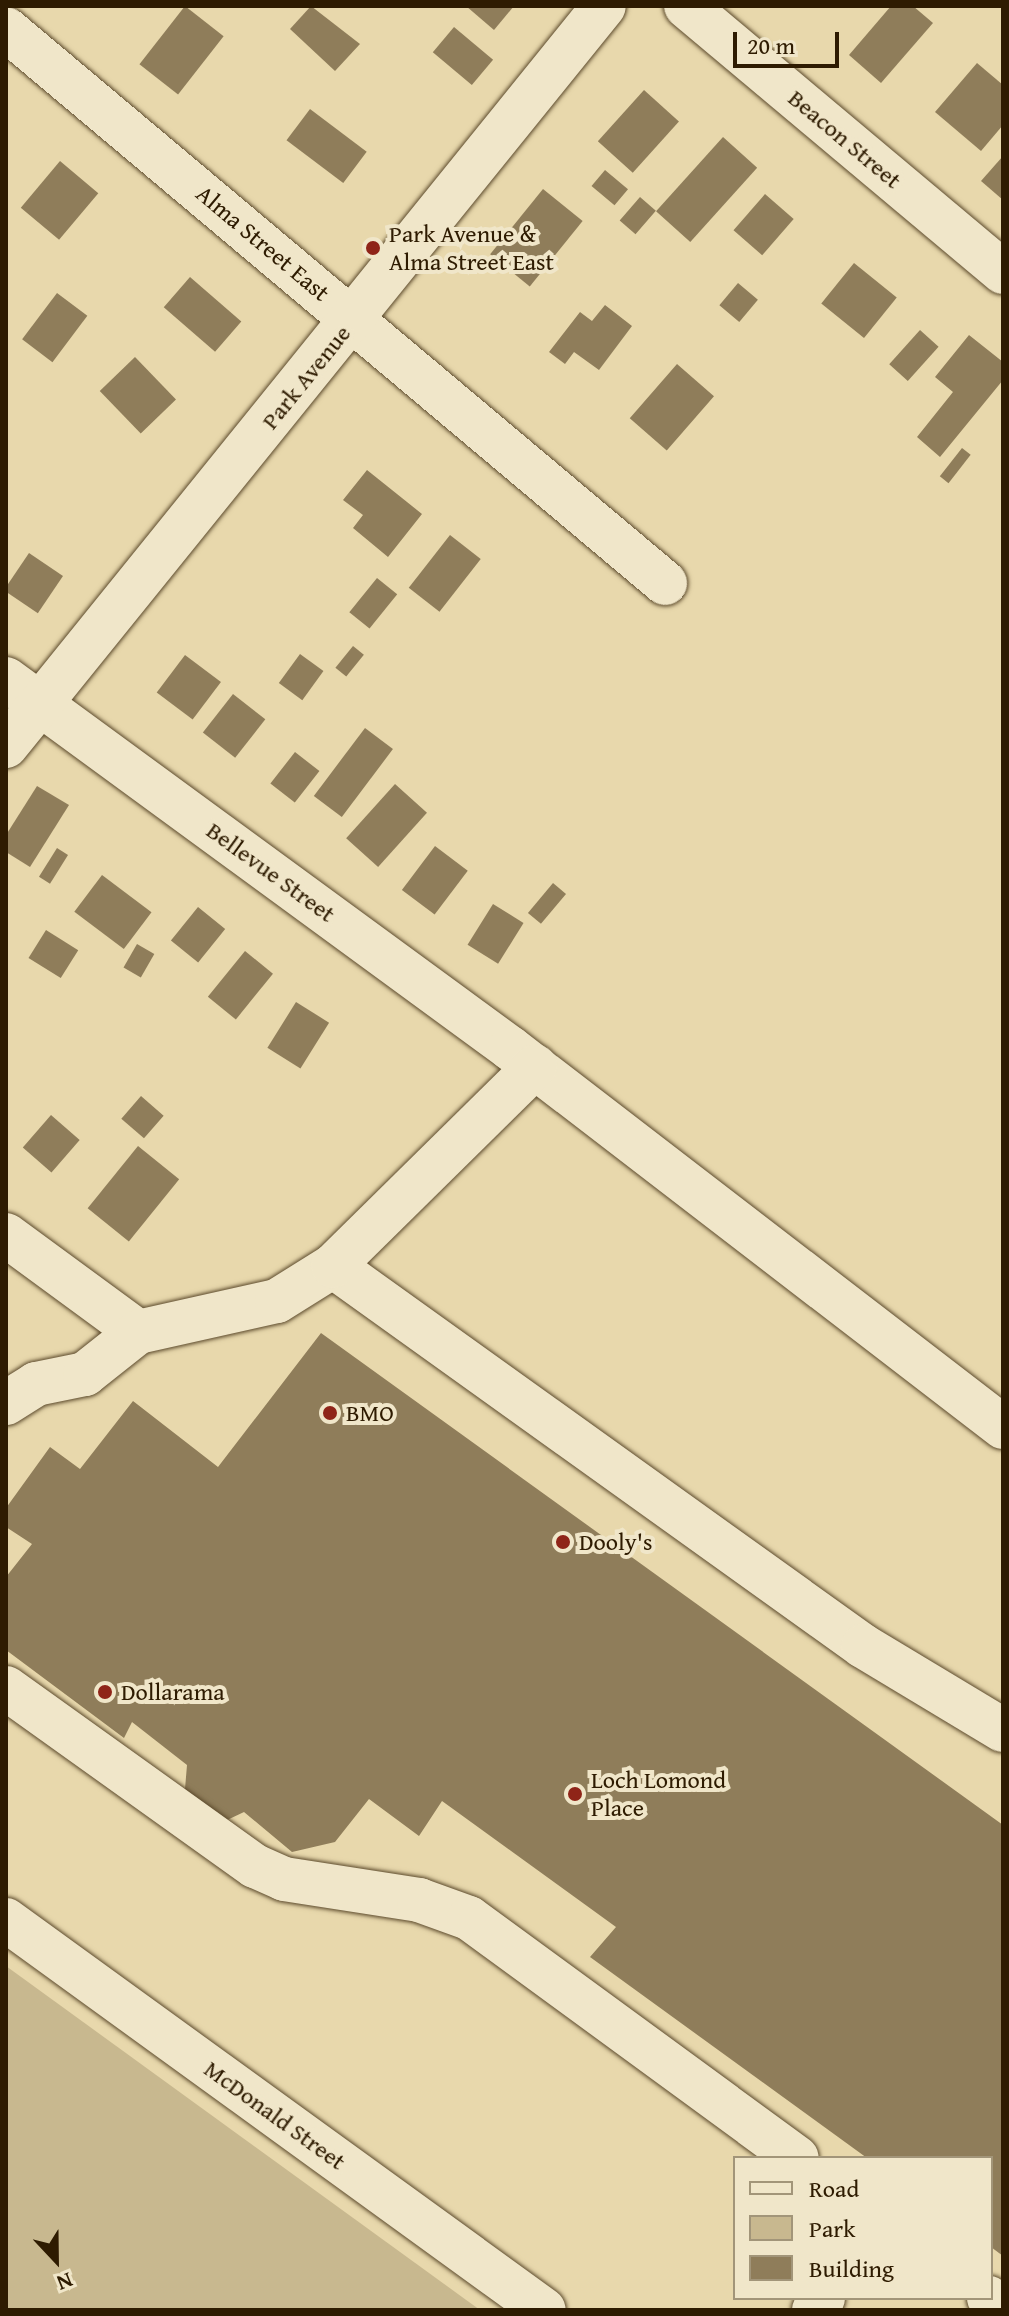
<!DOCTYPE html>
<html>
<head>
<meta charset="utf-8">
<style>
  body { margin:0 }
  #map { position:relative; width:1009px; height:2316px; overflow:hidden; background:#e8d8ac; font-family:"Gentium Book Plus",serif }
  div>[style] { position:absolute }
  .green>* { inset:0; background:#c8b88f }
  .building>* { inset:0; background:#8f7d5a; transform-origin:0 0 }
  .roads { filter:drop-shadow(0 0 2px #5c4a2c) drop-shadow(0 0 2px #5c4a2c) }
  .minor>* { height:44px; margin:-22px; padding:0 22px; transform-origin:22px; border-radius:22px; background:#f0e6c9 }
  .dots>* { width:22px; height:22px; translate:-50% -50%; box-sizing:border-box; border:4px solid #f0e6c9; border-radius:50% }
  span { translate:-50% -50%; white-space:nowrap; text-align:center; line-height:1.15; -webkit-text-stroke:8px #f0e6c9; paint-order:stroke }
  .street-label { font-size:24px; color:#2e1b01 }
  .poi-label { font-size:24px; color:#2e1b01 }
  .left { translate:0 -50%; text-align:left }
  .frame { position:absolute; inset:0; border:8px solid #2e1b01; pointer-events:none }
  .legend { position:absolute; left:733px; top:2156px; width:260px; height:144px; box-sizing:border-box; background:#f0e6c9; border:2px solid #a29579; margin:0; padding:10px 14px; list-style:none; font-size:24px; color:#2e1b01 }
  .legend li { display:flex; align-items:center; gap:16px; height:40px }
  .legend b { width:40px; border:2px solid #a29579 }
  .north { position:absolute; left:16px; top:2220px; width:80px; height:80px; -webkit-text-stroke:6px #f0e6c9; paint-order:stroke; rotate:158deg; font-size:22px; font-weight:700; line-height:32px; text-align:center; color:#2e1b01 }
  .north::after { content:''; display:block; margin:auto; width:28px; height:36px; background:#2e1b01; clip-path:polygon(50% 0,100% 100%,50% 72%,0 100%) }
  .scale { position:absolute; left:733px; top:32px; width:106px; height:36px; box-sizing:border-box; border:4px solid #2e1b01; border-top:0; padding-left:10px; font-size:24px; line-height:28px; white-space:nowrap; color:#2e1b01; -webkit-text-stroke:6px #f0e6c9; paint-order:stroke }
</style>
</head>
<body>
<div id="map">
  <div class="green">
    <div style="clip-path:polygon(6px 1966px,480px 2310px,6px 2310px)"></div>
  </div>
  <div class="building">
    <div style="left:185px;top:6px;width:49px;height:74px;rotate:38deg"></div>
    <div style="clip-path:polygon(311px 6px,360px 44px,335px 71px,290px 29px)"></div>
    <div style="clip-path:polygon(466px 6px,514px 6px,494px 30px)"></div>
    <div style="clip-path:polygon(891px 6px,913px 6px,933px 23px,881px 83px,849px 55px)"></div>
    <div style="left:454px;top:27px;width:51px;height:33px;rotate:40deg"></div>
    <div style="clip-path:polygon(977px 63px,1003px 85px,1003px 125px,981px 151px,935px 112px)"></div>
    <div style="left:644px;top:90px;width:47px;height:69px;rotate:42deg"></div>
    <div style="left:310px;top:109px;width:71px;height:39px;rotate:37deg"></div>
    <div style="left:723px;top:137px;width:46px;height:100px;rotate:42deg"></div>
    <div style="clip-path:polygon(1003px 156px,1003px 200px,981px 181px)"></div>
    <div style="left:60px;top:161px;width:50px;height:61px;rotate:40deg"></div>
    <div style="left:605px;top:170px;width:30px;height:21px;rotate:40deg"></div>
    <div style="left:543px;top:189px;width:51px;height:84px;rotate:39deg"></div>
    <div style="left:765px;top:194px;width:38px;height:48px;rotate:41deg"></div>
    <div style="left:640px;top:197px;width:21px;height:31px;rotate:41deg"></div>
    <div style="left:854px;top:263px;width:55px;height:52px;rotate:39deg"></div>
    <div style="left:190px;top:277px;width:68px;height:40px;rotate:41deg"></div>
    <div style="left:738px;top:283px;width:26px;height:29px;rotate:40deg"></div>
    <div style="left:57px;top:293px;width:38px;height:58px;rotate:37deg"></div>
    <div style="clip-path:polygon(605px 305px,632px 326px,599px 370px,574px 352px,565px 364px,549px 352px,580px 312px,592px 321px)"></div>
    <div style="left:920px;top:330px;width:25px;height:46px;rotate:42deg"></div>
    <div style="clip-path:polygon(969px 335px,1003px 362px,1003px 380px,940px 457px,917px 437px,953px 392px,935px 377px)"></div>
    <div style="left:135px;top:357px;width:59px;height:49px;rotate:46deg"></div>
    <div style="left:677px;top:364px;width:49px;height:72px;rotate:41deg"></div>
    <div style="left:962px;top:448px;width:11px;height:36px;rotate:38deg"></div>
    <div style="clip-path:polygon(367px 470px,422px 514px,388px 557px,353px 528px,363px 515px,343px 500px)"></div>
    <div style="left:450px;top:535px;width:39px;height:67px;rotate:38deg"></div>
    <div style="left:29px;top:553px;width:41px;height:45px;rotate:34deg"></div>
    <div style="left:377px;top:578px;width:26px;height:44px;rotate:39deg"></div>
    <div style="left:353px;top:646px;width:14px;height:28px;rotate:39deg"></div>
    <div style="left:300px;top:654px;width:29px;height:36px;rotate:36deg"></div>
    <div style="left:185px;top:655px;width:45px;height:47px;rotate:37deg"></div>
    <div style="left:233px;top:694px;width:41px;height:49px;rotate:38deg"></div>
    <div style="left:365px;top:728px;width:35px;height:85px;rotate:37deg"></div>
    <div style="left:295px;top:752px;width:31px;height:40px;rotate:38deg"></div>
    <div style="left:395px;top:784px;width:43px;height:73px;rotate:42deg"></div>
    <div style="clip-path:polygon(37px 786px,69px 805px,30px 867px,6px 852px,6px 835px)"></div>
    <div style="left:435px;top:846px;width:41px;height:55px;rotate:37deg"></div>
    <div style="left:57px;top:848px;width:13px;height:34px;rotate:32deg"></div>
    <div style="left:102px;top:875px;width:62px;height:46px;rotate:37deg"></div>
    <div style="left:553px;top:883px;width:17px;height:39px;rotate:40deg"></div>
    <div style="left:493px;top:904px;width:36px;height:48px;rotate:32deg"></div>
    <div style="left:198px;top:907px;width:35px;height:43px;rotate:39deg"></div>
    <div style="left:46px;top:930px;width:38px;height:33px;rotate:32deg"></div>
    <div style="left:137px;top:944px;width:20px;height:27px;rotate:30deg"></div>
    <div style="left:245px;top:951px;width:36px;height:59px;rotate:39deg"></div>
    <div style="left:296px;top:1002px;width:39px;height:54px;rotate:32deg"></div>
    <div style="left:141px;top:1096px;width:30px;height:30px;rotate:41deg"></div>
    <div style="left:51px;top:1115px;width:38px;height:43px;rotate:41deg"></div>
    <div style="left:138px;top:1146px;width:53px;height:80px;rotate:39deg"></div>
    <div style="clip-path:polygon(321px 1333px,1003px 1825px,1003px 2256px,991px 2247px,991px 2158px,867px 2158px,590px 1957px,616px 1927px,442px 1801px,419px 1836px,369px 1799px,335px 1842px,292px 1852px,244px 1812px,225px 1821px,185px 1789px,187px 1765px,132px 1722px,124px 1738px,6px 1650px,6px 1577px,32px 1544px,6px 1527px,6px 1508px,50px 1447px,80px 1469px,133px 1401px,218px 1467px)"></div>
  </div>
  <div class="roads">
    <div class="minor">
      <div style="left:686px;top:6px;width:414px;rotate:40deg"></div>
      <div style="left:6px;top:29px;width:861px;rotate:40.05deg"></div>
      <div style="left:6px;top:679px;width:625px;rotate:36.21deg"></div>
      <div style="left:510px;top:1048px;width:622px;rotate:37.55deg"></div>
      <div style="left:6px;top:746px;width:951px;rotate:-51.06deg"></div>
      <div style="left:6px;top:1235px;width:164px;rotate:36.3deg"></div>
      <div style="left:333px;top:1266px;width:652px;rotate:35.64deg"></div>
      <div style="left:863px;top:1646px;width:163px;rotate:31deg"></div>
      <div style="left:6px;top:1403px;width:36px;rotate:-32deg"></div>
      <div style="left:36px;top:1384px;width:50px;rotate:-11.5deg"></div>
      <div style="left:85px;top:1374px;width:68px;rotate:-38.4deg"></div>
      <div style="left:138px;top:1332px;width:142px;rotate:-12.6deg"></div>
      <div style="left:277px;top:1301px;width:66px;rotate:-32deg"></div>
      <div style="left:333px;top:1266px;width:284px;rotate:-44.6deg"></div>
      <div style="left:6px;top:1688px;width:306px;rotate:35.6deg"></div>
      <div style="left:255px;top:1866px;width:32px;rotate:24deg"></div>
      <div style="left:284px;top:1879px;width:137px;rotate:8.8deg"></div>
      <div style="left:419px;top:1900px;width:53px;rotate:19.8deg"></div>
      <div style="left:469px;top:1918px;width:406px;rotate:36.2deg"></div>
      <div style="left:6px;top:1920px;width:664px;rotate:35.94deg"></div>
      <div style="left:989px;top:2298px;width:17px;rotate:36deg"></div>
      <div style="left:814px;top:2310px;width:15px;rotate:-53deg"></div>
    </div>
  </div>
  <div class="dots">
    <div style="left:373px;top:248px;background:#8f2418"></div>
    <div style="left:330px;top:1413px;background:#8f2418"></div>
    <div style="left:563px;top:1542px;background:#8f2418"></div>
    <div style="left:105px;top:1692px;background:#8f2418"></div>
    <div style="left:575px;top:1794px;background:#8f2418"></div>
  </div>
  <div class="street-label">
    <span style="left:845px;top:139px;rotate:40deg">Beacon Street</span>
    <span style="left:263px;top:243px;rotate:40deg">Alma Street East</span>
    <span style="left:306px;top:377px;rotate:-51deg">Park Avenue</span>
    <span style="left:271px;top:872px;rotate:36deg">Bellevue Street</span>
    <span style="left:275px;top:2115px;rotate:36deg">McDonald Street</span>
  </div>
  <div class="poi-label">
    <span class="left" style="left:389px;top:248px">Park Avenue &amp;<br>Alma Street East</span>
    <span class="left" style="left:346px;top:1413px">BMO</span>
    <span class="left" style="left:579px;top:1542px">Dooly's</span>
    <span class="left" style="left:121px;top:1692px">Dollarama</span>
    <span class="left" style="left:591px;top:1794px">Loch Lomond<br>Place</span>
  </div>
  <div class="frame"></div>
  <ul class="legend">
  <li><b style="height:10px;background:#f0e6c9"></b>Road</li>
  <li><b style="height:22px;background:#c8b88f"></b>Park</li>
  <li><b style="height:22px;background:#8f7d5a"></b>Building</li>
  </ul>
  <div class="north">N</div>
  <div class="scale">20 m</div>
</div>
</body>
</html>
